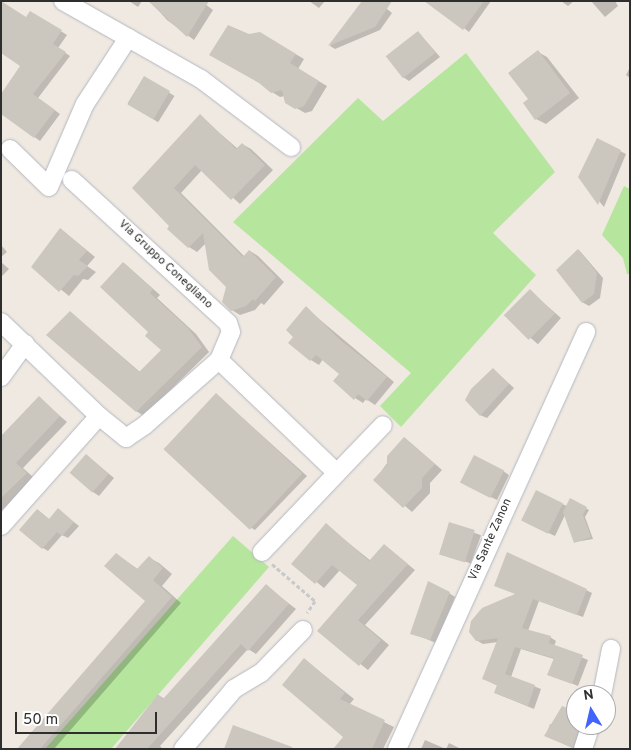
<!DOCTYPE html>
<html>
<head>
<meta charset="utf-8">
<style>
  body { margin:0 }
  #map { position:relative; width:631px; height:750px; overflow:hidden; background:#efe9e1; font-family:Overpass,sans-serif }
  div>[style] { position:absolute }
  .green>* { inset:0; background:#b6e59e }
  .shadow>* { inset:0; background:#0003; transform-origin:0 0 }
  .building>* { inset:0; background:#cbc7bf; transform-origin:0 0 }
  .path>* { height:3px; margin-top:-1.5px; transform-origin:0; background:repeating-linear-gradient(90deg,#c9c9c9 0 4px,transparent 0 6.5px) }
  .roads { filter:drop-shadow(0 0 1px #b4b7c1) drop-shadow(0 0 1px #b4b7c1) }
  .street>* { height:18px; margin:-9px; padding:0 9px; transform-origin:9px; border-radius:9px; background:#fff }
  span { translate:-50% -50%; white-space:nowrap; text-align:center; line-height:1.15; -webkit-text-stroke:4px #fff; paint-order:stroke }
  .street-label { font-size:12px; color:#2e2e2e }
  .frame { position:absolute; inset:0; border:2px solid #2e2e2e; pointer-events:none }
  .north { position:absolute; left:566px; top:685px; width:50px; height:50px; box-sizing:border-box; background:#fff; border:1px solid #ababab; border-radius:50%; rotate:351deg; font-size:14px; font-weight:700; line-height:20px; text-align:center; color:#2e2e2e }
  .north::after { content:''; display:block; margin:auto; width:18px; height:22px; background:#4264fb; clip-path:polygon(50% 0,100% 100%,50% 72%,0 100%) }
  .scale { position:absolute; left:15px; top:712px; width:142px; height:22px; box-sizing:border-box; border:2px solid #2e2e2e; border-top:0; padding-left:6px; font-size:15px; line-height:18px; white-space:nowrap; color:#2e2e2e; -webkit-text-stroke:4px #fff; paint-order:stroke }
</style>
</head>
<body>
<div id="map">
  <div class="green">
    <div style="clip-path:polygon(466px 53px,555px 172px,493px 233px,536px 275px,401px 427px,380px 406px,411px 373px,233px 222px,358px 98px,383px 121px)"></div>
    <div style="clip-path:polygon(624px 186px,630px 189px,630px 274px,627px 274px,623px 258px,602px 235px)"></div>
    <div style="clip-path:polygon(233px 536px,269px 567px,111px 749px,45px 749px)"></div>
  </div>
  <div class="shadow">
    <div style="clip-path:polygon(129px 1px,142px 1px,138px 7px)"></div>
    <div style="clip-path:polygon(150px 1px,201px 1px,213px 10px,194px 40px,167px 20px)"></div>
    <div style="clip-path:polygon(309px 1px,325px 1px,319px 8px)"></div>
    <div style="clip-path:polygon(364px 1px,377px 1px,392px 13px,380px 30px,335px 49px,330px 46px)"></div>
    <div style="clip-path:polygon(429px 1px,491px 1px,469px 32px)"></div>
    <div style="clip-path:polygon(561px 1px,574px 1px,568px 6px)"></div>
    <div style="clip-path:polygon(591px 1px,615px 1px,618px 6px,605px 17px)"></div>
    <div style="clip-path:polygon(30px 12px,67px 35px,58px 48px,70px 56px,38px 98px,60px 114px,40px 141px,1px 113px,22px 66px,27px 19px)"></div>
    <div style="clip-path:polygon(260px 33px,304px 59px,298px 69px,327px 86px,312px 111px,305px 113px,286px 102px,285px 96px,280px 97px,272px 92px,249px 36px)"></div>
    <div style="clip-path:polygon(419px 33px,440px 57px,409px 81px,403px 77px)"></div>
    <div style="clip-path:polygon(538px 52px,547px 57px,579px 98px,546px 124px,536px 119px,530px 100px)"></div>
    <div style="clip-path:polygon(630px 67px,630px 78px,626px 75px)"></div>
    <div style="left:144px;top:77px;width:36px;height:31px;rotate:32deg"></div>
    <div style="clip-path:polygon(200px 116px,238px 149px,242px 144px,251px 149px,273px 170px,240px 204px,202px 170px,181px 193px,244px 256px,250px 251px,258px 256px,284px 282px,264px 305px,261px 303px,255px 310px,240px 315px,232px 310px,227px 286px,206px 243px,197px 252px,189px 247px,134px 188px)"></div>
    <div style="clip-path:polygon(620px 151px,626px 154px,604px 207px,579px 177px)"></div>
    <div style="clip-path:polygon(61px 229px,95px 257px,87px 266px,96px 272px,88px 280px,83px 279px,69px 296px,33px 267px)"></div>
    <div style="clip-path:polygon(1px 245px,7px 252px,1px 257px)"></div>
    <div style="clip-path:polygon(579px 250px,603px 278px,600px 298px,589px 306px,582px 302px)"></div>
    <div style="clip-path:polygon(1px 262px,9px 269px,1px 277px)"></div>
    <div style="clip-path:polygon(124px 263px,160px 295px,157px 298px,196px 334px,209px 352px,144px 416px,136px 411px,70px 312px,140px 372px,162px 350px,150px 332px)"></div>
    <div style="left:530px;top:291px;width:41px;height:35px;rotate:41deg"></div>
    <div style="clip-path:polygon(306px 308px,394px 382px,375px 405px,366px 399px,363px 403px,355px 398px,341px 374px,323px 359px,319px 365px,311px 360px)"></div>
    <div style="clip-path:polygon(493px 369px,514px 388px,487px 418px,480px 415px)"></div>
    <div style="clip-path:polygon(216px 394px,307px 476px,255px 530px,250px 527px)"></div>
    <div style="clip-path:polygon(39px 398px,67px 422px,23px 468px,34px 478px,1px 511px,1px 441px)"></div>
    <div style="clip-path:polygon(405px 438px,442px 470px,430px 483px,430px 493px,412px 512px,375px 480px)"></div>
    <div style="clip-path:polygon(86px 455px,114px 478px,99px 496px,93px 492px)"></div>
    <div style="clip-path:polygon(503px 471px,509px 475px,497px 500px,468px 486px)"></div>
    <div style="clip-path:polygon(571px 500px,589px 510px,585px 517px,593px 539px,575px 542px,565px 515px,555px 536px,529px 524px,562px 504px,567px 506px)"></div>
    <div style="clip-path:polygon(38px 510px,50px 520px,58px 510px,79px 526px,68px 538px,62px 535px,48px 551px,43px 548px)"></div>
    <div style="left:450px;top:524px;width:33px;height:30px;rotate:20deg"></div>
    <div style="clip-path:polygon(326px 525px,371px 561px,384px 545px,415px 570px,365px 625px,389px 645px,368px 670px,319px 631px,358px 585px,340px 570px,324px 588px,293px 563px)"></div>
    <div style="clip-path:polygon(116px 554px,139px 570px,149px 558px,159px 563px,172px 574px,162px 586px,181px 603px,54px 749px,27px 749px,147px 601px)"></div>
    <div style="clip-path:polygon(266px 586px,296px 609px,256px 654px,248px 649px,160px 746px,163px 749px,118px 749px,158px 695px,165px 699px)"></div>
    <div style="clip-path:polygon(586px 590px,592px 593px,583px 617px,539px 601px,528px 631px,550px 637px,556px 641px,554px 646px,588px 660px,578px 686px,549px 674px,554px 659px,521px 649px,511px 677px,541px 689px,534px 709px,495px 693px,498px 686px,484px 679px,498px 642px,483px 644px,476px 640px,517px 594px)"></div>
    <div style="clip-path:polygon(449px 593px,455px 597px,436px 643px,412px 633px)"></div>
    <div style="clip-path:polygon(304px 659px,354px 699px,349px 705px,394px 727px,383px 749px,335px 749px,345px 737px)"></div>
    <div style="clip-path:polygon(576px 713px,576px 725px,585px 725px,575px 749px,546px 736px,550px 724px,554px 726px)"></div>
    <div style="clip-path:polygon(425px 740px,446px 749px,421px 749px)"></div>
    <div style="clip-path:polygon(449px 743px,461px 749px,446px 749px)"></div>
  </div>
  <div class="building">
    <div style="clip-path:polygon(1px 1px,26px 17px,30px 11px,62px 30px,53px 44px,66px 52px,33px 94px,55px 110px,34px 138px,1px 114px,1px 94px,20px 66px,1px 53px)"></div>
    <div style="clip-path:polygon(148px 1px,209px 1px,187px 37px)"></div>
    <div style="clip-path:polygon(362px 1px,392px 1px,375px 27px,328px 46px)"></div>
    <div style="clip-path:polygon(424px 1px,484px 1px,463px 30px)"></div>
    <div style="clip-path:polygon(228px 25px,249px 34px,260px 32px,296px 54px,290px 63px,319px 81px,304px 106px,295px 109px,285px 103px,282px 90px,271px 93px,259px 83px,209px 55px)"></div>
    <div style="left:418px;top:31px;width:28px;height:41px;rotate:52deg"></div>
    <div style="clip-path:polygon(538px 50px,570px 93px,535px 120px,523px 103px,528px 99px,508px 73px)"></div>
    <div style="left:144px;top:76px;width:30px;height:33px;rotate:30deg"></div>
    <div style="clip-path:polygon(200px 114px,236px 149px,242px 143px,265px 165px,231px 200px,195px 165px,174px 188px,243px 257px,249px 250px,276px 277px,255px 301px,253px 299px,246px 306px,231px 311px,222px 302px,226px 287px,209px 270px,203px 233px,188px 248px,167px 229px,169px 226px,132px 188px)"></div>
    <div style="clip-path:polygon(597px 138px,621px 150px,598px 205px,578px 177px)"></div>
    <div style="clip-path:polygon(60px 228px,87px 251px,79px 260px,88px 266px,78px 276px,74px 275px,59px 292px,31px 267px)"></div>
    <div style="clip-path:polygon(578px 249px,597px 273px,594px 294px,582px 303px,556px 270px)"></div>
    <div style="clip-path:polygon(123px 262px,153px 289px,150px 293px,188px 328px,202px 347px,136px 412px,46px 335px,70px 311px,139px 372px,161px 350px,145px 336px,148px 332px,100px 287px)"></div>
    <div style="left:530px;top:289px;width:35px;height:37px;rotate:45deg"></div>
    <div style="clip-path:polygon(306px 306px,339px 339px,387px 377px,367px 401px,358px 394px,354px 400px,333px 381px,339px 374px,316px 355px,310px 361px,288px 343px,293px 337px,286px 330px)"></div>
    <div style="clip-path:polygon(493px 368px,509px 384px,480px 416px,465px 400px,471px 389px)"></div>
    <div style="left:216px;top:393px;width:118px;height:77px;rotate:43deg"></div>
    <div style="clip-path:polygon(39px 396px,60px 416px,16px 463px,27px 473px,1px 498px,1px 436px)"></div>
    <div style="clip-path:polygon(404px 437px,435px 464px,422px 478px,422px 488px,403px 508px,373px 480px,387px 465px,387px 456px)"></div>
    <div style="left:86px;top:454px;width:30px;height:25px;rotate:41deg"></div>
    <div style="left:474px;top:455px;width:34px;height:31px;rotate:27deg"></div>
    <div style="left:536px;top:490px;width:30px;height:34px;rotate:26deg"></div>
    <div style="clip-path:polygon(570px 498px,587px 507px,583px 515px,591px 537px,574px 543px,563px 512px)"></div>
    <div style="clip-path:polygon(58px 508px,74px 522px,62px 536px,57px 532px,42px 549px,19px 530px,37px 509px,49px 519px)"></div>
    <div style="left:449px;top:522px;width:27px;height:34px;rotate:17deg"></div>
    <div style="clip-path:polygon(326px 523px,369px 561px,384px 544px,408px 564px,358px 620px,381px 640px,359px 666px,317px 631px,357px 585px,332px 565px,315px 584px,291px 564px)"></div>
    <div style="clip-path:polygon(507px 552px,587px 589px,577px 615px,533px 599px,522px 628px,551px 636px,549px 643px,583px 655px,572px 684px,547px 675px,554px 658px,515px 647px,505px 674px,535px 685px,528px 706px,494px 693px,497px 685px,482px 679px,498px 638px,476px 641px,469px 632px,471px 621px,482px 608px,515px 594px,494px 586px)"></div>
    <div style="clip-path:polygon(116px 553px,137px 569px,149px 556px,163px 568px,153px 580px,172px 597px,40px 749px,17px 749px,145px 601px,104px 566px)"></div>
    <div style="clip-path:polygon(428px 581px,450px 592px,430px 640px,410px 634px)"></div>
    <div style="clip-path:polygon(266px 584px,289px 604px,248px 651px,241px 644px,147px 749px,115px 749px,158px 694px,163px 699px)"></div>
    <div style="clip-path:polygon(304px 658px,345px 693px,340px 699px,385px 720px,372px 749px,333px 749px,343px 737px,282px 685px)"></div>
    <div style="clip-path:polygon(562px 706px,576px 711px,576px 725px,580px 725px,573px 748px,544px 736px)"></div>
    <div style="clip-path:polygon(233px 725px,292px 747px,292px 749px,224px 749px)"></div>
  </div>
  <div class="path">
    <div style="left:272px;top:564px;width:57px;rotate:40.7deg"></div>
    <div style="left:315px;top:601px;width:14px;rotate:124deg"></div>
  </div>
  <div class="roads">
    <div class="street">
      <div style="left:63px;top:1px;width:159px;rotate:29.5deg"></div>
      <div style="left:201px;top:79px;width:113px;rotate:37.1deg"></div>
      <div style="left:10px;top:149px;width:54px;rotate:44.3deg"></div>
      <div style="left:49px;top:187px;width:90px;rotate:-66.6deg"></div>
      <div style="left:85px;top:104px;width:79px;rotate:-56.9deg"></div>
      <div style="left:1px;top:322px;width:136px;rotate:43.8deg"></div>
      <div style="left:219px;top:360px;width:163px;rotate:43.8deg"></div>
      <div style="left:337px;top:473px;width:109px;rotate:133.5deg"></div>
      <div style="left:1px;top:377px;width:41px;rotate:-54deg"></div>
      <div style="left:337px;top:473px;width:66px;rotate:-46.2deg"></div>
      <div style="left:1px;top:526px;width:147px;rotate:-48.3deg"></div>
      <div style="left:99px;top:416px;width:35px;rotate:39deg"></div>
      <div style="left:126px;top:438px;width:23px;rotate:-34deg"></div>
      <div style="left:145px;top:425px;width:98px;rotate:-41.3deg"></div>
      <div style="left:219px;top:360px;width:30px;rotate:-67deg"></div>
      <div style="left:231px;top:332px;width:9px;rotate:-108deg"></div>
      <div style="left:228px;top:323px;width:212px;rotate:-137.5deg"></div>
      <div style="left:602px;top:695px;width:47px;rotate:-78.9deg"></div>
      <div style="left:183px;top:749px;width:79px;rotate:-49.6deg"></div>
      <div style="left:234px;top:689px;width:31px;rotate:-31deg"></div>
      <div style="left:261px;top:673px;width:60px;rotate:-45.7deg"></div>
      <div style="left:397px;top:749px;width:458px;rotate:-65.6deg"></div>
      <div style="left:583px;top:749px;width:25px;rotate:-72deg"></div>
    </div>
  </div>
  <div class="street-label">
    <span style="left:165px;top:265px;rotate:43deg">Via Gruppo Conegliano</span>
    <span style="left:491px;top:540px;rotate:-66deg">Via Sante Zanon</span>
  </div>
  <div class="frame"></div>
  <div class="north">N</div>
  <div class="scale">50 m</div>
</div>
</body>
</html>
